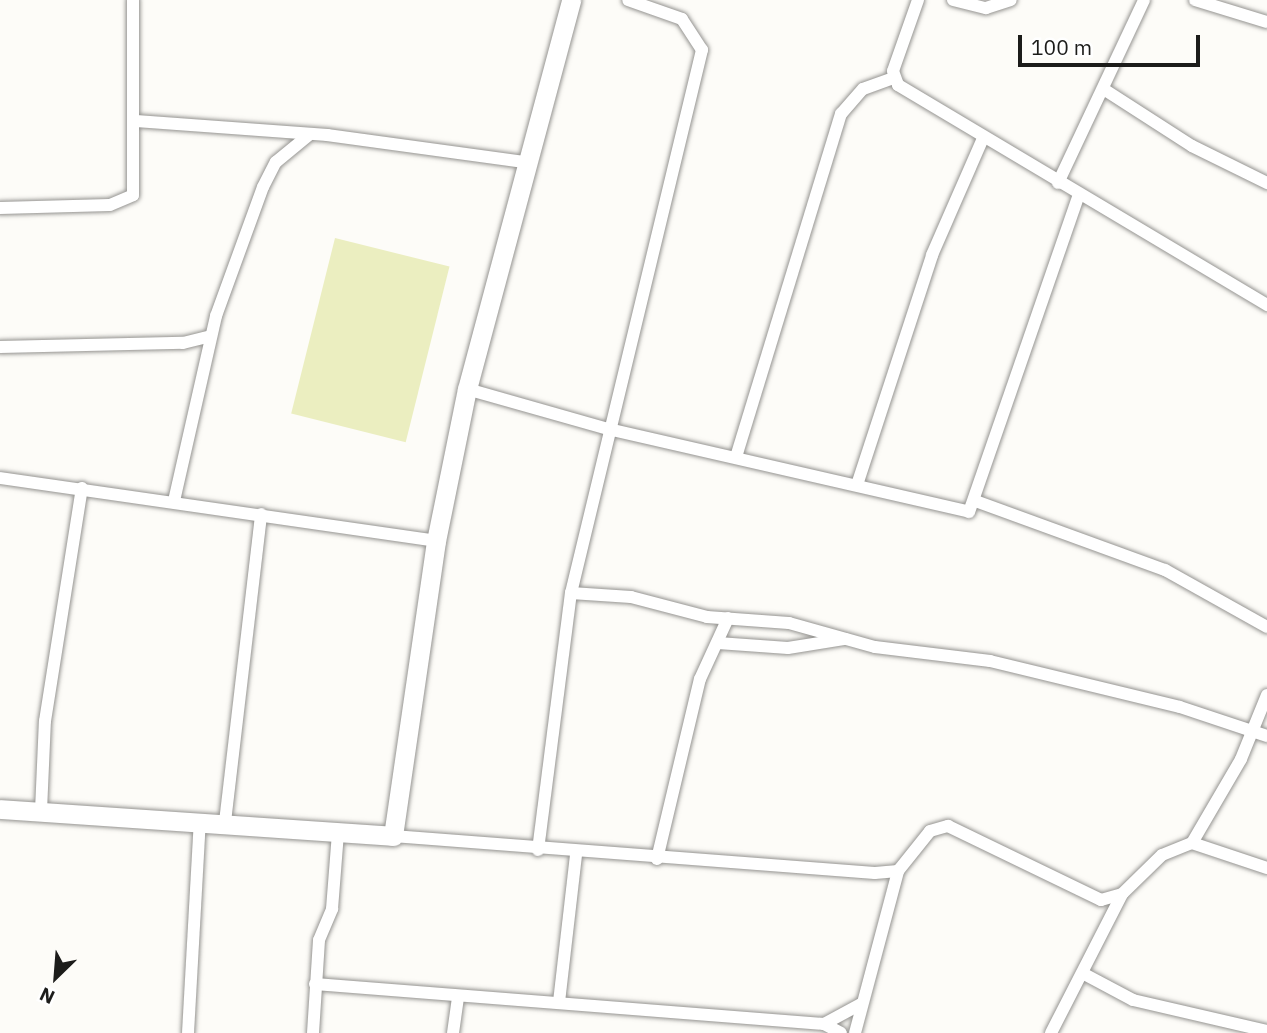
<!DOCTYPE html>
<html>
<head>
<meta charset="utf-8">
<style>
  body { margin:0 }
  #map { position:relative; width:1267px; height:1033px; overflow:hidden; background:#fdfcf8; font-family:"IBM Plex Sans",sans-serif }
  div>[style] { position:absolute }
  .green>* { inset:0; background:#ebeec0; transform-origin:0 0 }
  .roads { filter:drop-shadow(0 0 2px #959491) drop-shadow(0 0 2px #959491) }
  .street>* { height:12px; margin:-6px; padding:0 6px; transform-origin:6px; border-radius:6px; background:#fff }
  .secondary>* { height:19px; margin:-9.5px; padding:0 9.5px; transform-origin:9.5px; border-radius:9.5px; background:#fff }
  span { translate:-50% -50%; white-space:nowrap; text-align:center; line-height:1.15; -webkit-text-stroke:7px #fff; paint-order:stroke }
  .north { position:absolute; left:21px; top:942px; width:70px; height:70px; -webkit-text-stroke:5px #fff; paint-order:stroke; rotate:205deg; font-size:19px; font-weight:700; line-height:28px; text-align:center; color:#1c1c1a }
  .north::after { content:''; display:block; margin:auto; width:24px; height:32px; background:#1c1c1a; clip-path:polygon(50% 0,100% 100%,50% 72%,0 100%) }
  .scale { position:absolute; left:1018px; top:35px; width:182px; height:32px; box-sizing:border-box; border:4px solid #1c1c1a; border-top:0; padding-left:9px; font-size:21px; line-height:24px; white-space:nowrap; color:#1c1c1a; -webkit-text-stroke:5px #fff; paint-order:stroke }
</style>
</head>
<body>
<div id="map">
  <div class="green">
    <div style="left:335px;top:238px;width:118px;height:181px;rotate:14deg"></div>
  </div>
  <div class="roads">
    <div class="street">
      <div style="left:918px;top:0;width:75px;rotate:109.4deg"></div>
      <div style="left:893px;top:71px;width:15px;rotate:70deg"></div>
      <div style="left:898px;top:85px;width:430px;rotate:30.8deg"></div>
      <div style="left:953px;top:0;width:34px;rotate:14deg"></div>
      <div style="left:986px;top:8px;width:26px;rotate:-18deg"></div>
      <div style="left:1195px;top:0;width:75px;rotate:17deg"></div>
      <div style="left:1105px;top:90px;width:103px;rotate:32.8deg"></div>
      <div style="left:1192px;top:146px;width:84px;rotate:26.3deg"></div>
      <div style="left:136px;top:121px;width:192px;rotate:4.2deg"></div>
      <div style="left:327px;top:135px;width:199px;rotate:7.8deg"></div>
      <div style="left:1058px;top:183px;width:202px;rotate:-64.8deg"></div>
      <div style="left:0;top:208px;width:110px;rotate:-1.6deg"></div>
      <div style="left:110px;top:205px;width:25px;rotate:-23deg"></div>
      <div style="left:133px;top:195px;width:195px;rotate:-90deg"></div>
      <div style="left:0;top:347px;width:183px;rotate:-1.3deg"></div>
      <div style="left:183px;top:343px;width:29px;rotate:-14deg"></div>
      <div style="left:467px;top:389px;width:147px;rotate:15.8deg"></div>
      <div style="left:608px;top:429px;width:370px;rotate:12.9deg"></div>
      <div style="left:969px;top:512px;width:336px;rotate:-70.9deg"></div>
      <div style="left:736px;top:457px;width:359px;rotate:-73deg"></div>
      <div style="left:841px;top:114px;width:33px;rotate:-49deg"></div>
      <div style="left:863px;top:89px;width:32px;rotate:-20deg"></div>
      <div style="left:0;top:478px;width:441px;rotate:8.2deg"></div>
      <div style="left:857px;top:485px;width:242px;rotate:-71.9deg"></div>
      <div style="left:932px;top:255px;width:128px;rotate:-66.4deg"></div>
      <div style="left:174px;top:501px;width:190px;rotate:-77.2deg"></div>
      <div style="left:216px;top:316px;width:137px;rotate:-70deg"></div>
      <div style="left:263px;top:187px;width:28px;rotate:-63deg"></div>
      <div style="left:276px;top:162px;width:44px;rotate:-39.5deg"></div>
      <div style="left:978px;top:502px;width:199px;rotate:20deg"></div>
      <div style="left:1165px;top:570px;width:117px;rotate:29.2deg"></div>
      <div style="left:571px;top:593px;width:60px;rotate:3.8deg"></div>
      <div style="left:631px;top:597px;width:79px;rotate:14.7deg"></div>
      <div style="left:707px;top:617px;width:82px;rotate:4.2deg"></div>
      <div style="left:789px;top:623px;width:89px;rotate:15.6deg"></div>
      <div style="left:875px;top:647px;width:116px;rotate:6.9deg"></div>
      <div style="left:990px;top:661px;width:195px;rotate:13.6deg"></div>
      <div style="left:1180px;top:707px;width:92px;rotate:18.4deg"></div>
      <div style="left:718px;top:643px;width:70px;rotate:4.1deg"></div>
      <div style="left:788px;top:648px;width:58px;rotate:-9deg"></div>
      <div style="left:41px;top:811px;width:90px;rotate:-87.5deg"></div>
      <div style="left:45px;top:721px;width:236px;rotate:-81deg"></div>
      <div style="left:225px;top:822px;width:310px;rotate:-83.3deg"></div>
      <div style="left:393px;top:836px;width:483px;rotate:4.4deg"></div>
      <div style="left:875px;top:873px;width:23px;rotate:-5deg"></div>
      <div style="left:898px;top:871px;width:51px;rotate:-51.3deg"></div>
      <div style="left:930px;top:831px;width:19px;rotate:-16deg"></div>
      <div style="left:948px;top:826px;width:170px;rotate:25.8deg"></div>
      <div style="left:1101px;top:900px;width:22px;rotate:-16deg"></div>
      <div style="left:1122px;top:894px;width:56px;rotate:-44.3deg"></div>
      <div style="left:1162px;top:855px;width:32px;rotate:-22deg"></div>
      <div style="left:1192px;top:843px;width:79px;rotate:18.4deg"></div>
      <div style="left:1192px;top:843px;width:97px;rotate:-59.7deg"></div>
      <div style="left:1241px;top:759px;width:69px;rotate:-67.9deg"></div>
      <div style="left:538px;top:850px;width:259px;rotate:-82.7deg"></div>
      <div style="left:571px;top:593px;width:559px;rotate:-76.44deg"></div>
      <div style="left:702px;top:50px;width:37px;rotate:-123deg"></div>
      <div style="left:682px;top:19px;width:57px;rotate:-160.6deg"></div>
      <div style="left:657px;top:859px;width:185px;rotate:-76.6deg"></div>
      <div style="left:700px;top:679px;width:67px;rotate:-65.3deg"></div>
      <div style="left:1086px;top:975px;width:53px;rotate:28deg"></div>
      <div style="left:1133px;top:1000px;width:138px;rotate:13deg"></div>
      <div style="left:315px;top:984px;width:511px;rotate:4.49deg"></div>
      <div style="left:824px;top:1024px;width:42px;rotate:-28.4deg"></div>
      <div style="left:559px;top:1002px;width:148px;rotate:-83.4deg"></div>
      <div style="left:824px;top:1024px;width:19px;rotate:28deg"></div>
      <div style="left:188px;top:1033px;width:212px;rotate:-86.8deg"></div>
      <div style="left:313px;top:1033px;width:93px;rotate:-86.3deg"></div>
      <div style="left:319px;top:940px;width:34px;rotate:-67deg"></div>
      <div style="left:332px;top:909px;width:76px;rotate:-85.5deg"></div>
      <div style="left:453px;top:1033px;width:36px;rotate:-82deg"></div>
      <div style="left:855px;top:1033px;width:168px;rotate:-75.1deg"></div>
      <div style="left:1051px;top:1033px;width:156px;rotate:-62.9deg"></div>
    </div>
    <div class="secondary">
      <div style="left:0;top:809px;width:394px;rotate:3.9deg"></div>
      <div style="left:393px;top:836px;width:298px;rotate:-81.7deg"></div>
      <div style="left:436px;top:541px;width:155px;rotate:-78.5deg"></div>
      <div style="left:467px;top:389px;width:403px;rotate:-75deg"></div>
    </div>
  </div>
  <div class="north">N</div>
  <div class="scale">100 m</div>
</div>
</body>
</html>
